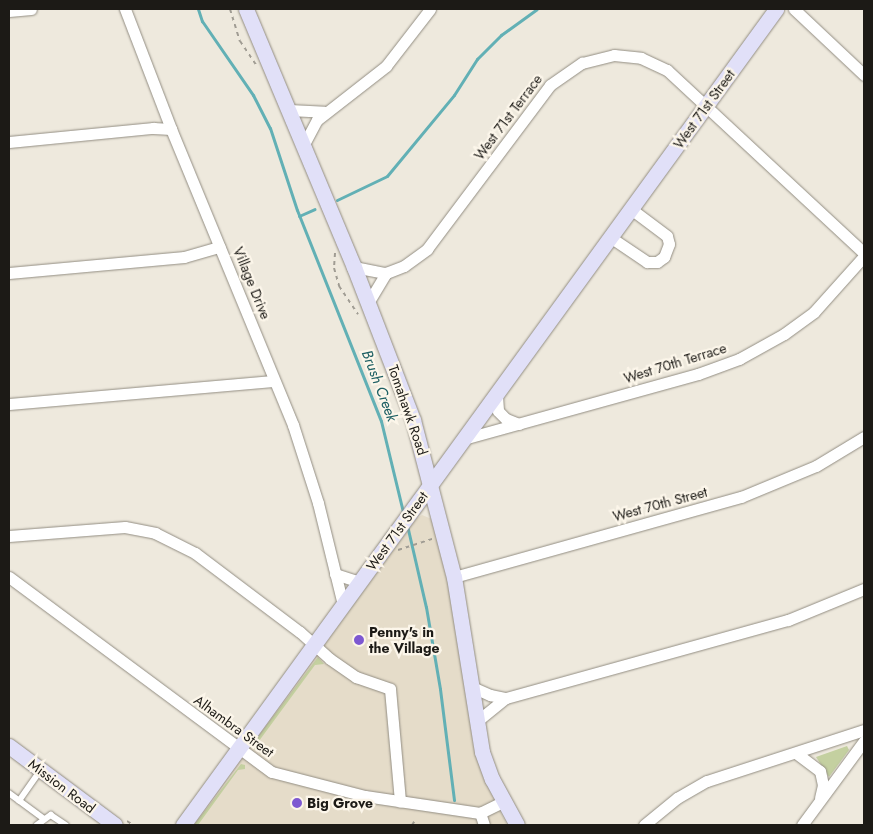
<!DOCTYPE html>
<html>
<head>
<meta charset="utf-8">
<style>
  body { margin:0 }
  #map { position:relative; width:873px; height:834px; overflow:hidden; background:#eee9dd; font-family:Jost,sans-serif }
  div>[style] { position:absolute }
  .built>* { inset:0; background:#e5dcc9 }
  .green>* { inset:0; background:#c4d0a0 }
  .stream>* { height:3px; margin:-1.5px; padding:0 1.5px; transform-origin:1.5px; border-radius:1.5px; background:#62b0b5 }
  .path>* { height:2px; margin-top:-1px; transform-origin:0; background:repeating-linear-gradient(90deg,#a09c93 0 4px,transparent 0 8px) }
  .roads { filter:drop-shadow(0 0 1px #928d82) drop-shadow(0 0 1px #928d82) }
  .lane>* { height:5.5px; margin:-2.75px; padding:0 2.75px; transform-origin:2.75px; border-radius:2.75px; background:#fff }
  .street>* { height:11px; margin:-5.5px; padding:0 5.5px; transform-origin:5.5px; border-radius:5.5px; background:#fff }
  .secondary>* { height:15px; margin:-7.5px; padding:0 7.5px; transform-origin:7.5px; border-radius:7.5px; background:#e1e0f8 }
  .dots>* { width:14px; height:14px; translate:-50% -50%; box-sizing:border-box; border:2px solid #fcf6ea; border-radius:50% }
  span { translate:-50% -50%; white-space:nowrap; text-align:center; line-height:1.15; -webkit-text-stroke:4.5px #fcf6ea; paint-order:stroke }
  .street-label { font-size:14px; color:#1c1a16 }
  .poi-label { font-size:14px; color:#1c1a16; font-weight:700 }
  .left { translate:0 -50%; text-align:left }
  .water-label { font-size:15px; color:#1f6064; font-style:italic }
  .frame { position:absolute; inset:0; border:10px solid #1c1a16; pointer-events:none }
</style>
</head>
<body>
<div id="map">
  <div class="built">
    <div style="clip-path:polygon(422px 515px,434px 520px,460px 640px,473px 744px,484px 779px,507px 825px,193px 825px,416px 519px)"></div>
  </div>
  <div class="green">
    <div style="clip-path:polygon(318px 657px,324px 664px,315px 665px,259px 741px,258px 751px,252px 747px,254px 742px)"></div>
    <div style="clip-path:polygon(847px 746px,849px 750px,829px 777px,816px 757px)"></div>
    <div style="clip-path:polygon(241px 764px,245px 765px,245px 769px,238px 770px,198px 825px,194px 825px)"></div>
  </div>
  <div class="stream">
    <div style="left:198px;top:9px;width:13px;rotate:72deg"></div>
    <div style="left:202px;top:21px;width:90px;rotate:55.4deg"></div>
    <div style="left:253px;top:95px;width:37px;rotate:63deg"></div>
    <div style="left:270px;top:128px;width:86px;rotate:71.8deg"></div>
    <div style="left:297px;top:210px;width:227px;rotate:68.3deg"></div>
    <div style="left:381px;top:421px;width:94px;rotate:76.4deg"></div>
    <div style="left:337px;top:200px;width:55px;rotate:-25.6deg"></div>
    <div style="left:387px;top:176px;width:105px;rotate:-50.4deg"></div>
    <div style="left:454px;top:95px;width:43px;rotate:-57.4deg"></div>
    <div style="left:477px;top:59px;width:34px;rotate:-45deg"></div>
    <div style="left:501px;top:35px;width:44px;rotate:-35.8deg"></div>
    <div style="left:299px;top:216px;width:17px;rotate:-24deg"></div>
    <div style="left:407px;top:525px;width:84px;rotate:77deg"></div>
    <div style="left:426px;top:607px;width:83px;rotate:80.3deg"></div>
    <div style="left:440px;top:689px;width:112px;rotate:82.8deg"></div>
  </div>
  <div class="path">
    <div style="left:230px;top:9px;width:34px;rotate:73deg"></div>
    <div style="left:240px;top:41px;width:29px;rotate:56deg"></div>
    <div style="left:335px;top:253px;width:15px;rotate:94deg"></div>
    <div style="left:334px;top:268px;width:19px;rotate:74deg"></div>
    <div style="left:339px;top:286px;width:34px;rotate:56deg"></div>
    <div style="left:398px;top:550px;width:36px;rotate:-18deg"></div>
    <div style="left:127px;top:821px;width:7px;rotate:34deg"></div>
    <div style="left:412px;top:825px;width:4px;rotate:-56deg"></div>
  </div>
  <div class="roads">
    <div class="lane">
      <div style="left:9px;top:793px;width:42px;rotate:36.3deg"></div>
      <div style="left:19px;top:801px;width:38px;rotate:-55deg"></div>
      <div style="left:37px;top:825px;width:17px;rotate:-36deg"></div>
      <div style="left:51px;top:815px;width:18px;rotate:34deg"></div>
    </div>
    <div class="street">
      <div style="left:125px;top:9px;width:129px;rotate:69deg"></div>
      <div style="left:171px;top:129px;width:320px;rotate:67.6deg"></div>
      <div style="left:293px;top:425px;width:82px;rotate:72.2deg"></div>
      <div style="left:318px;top:503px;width:105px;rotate:76.2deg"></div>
      <div style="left:794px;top:9px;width:96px;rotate:43.3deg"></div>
      <div style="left:9px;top:11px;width:22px;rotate:-5deg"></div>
      <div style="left:289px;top:110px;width:35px;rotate:3deg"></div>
      <div style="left:9px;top:142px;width:145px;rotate:-5.6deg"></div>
      <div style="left:153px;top:128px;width:18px;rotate:3deg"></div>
      <div style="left:303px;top:146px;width:30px;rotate:-62deg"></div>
      <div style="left:317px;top:120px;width:88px;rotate:-38deg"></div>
      <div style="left:386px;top:66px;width:72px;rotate:-52.3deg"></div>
      <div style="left:610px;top:237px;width:45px;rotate:34deg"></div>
      <div style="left:647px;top:262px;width:10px"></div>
      <div style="left:657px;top:262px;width:9px;rotate:-36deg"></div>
      <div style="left:664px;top:257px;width:14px;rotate:-69deg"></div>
      <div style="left:669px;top:244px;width:8px;rotate:-104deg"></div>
      <div style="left:667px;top:236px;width:45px;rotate:-143.1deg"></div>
      <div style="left:354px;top:267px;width:33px;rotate:11deg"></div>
      <div style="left:386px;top:273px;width:19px;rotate:-21deg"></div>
      <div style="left:404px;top:266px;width:29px;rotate:-36deg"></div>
      <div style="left:427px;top:249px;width:205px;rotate:-53.1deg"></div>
      <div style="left:550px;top:85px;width:39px;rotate:-35deg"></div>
      <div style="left:582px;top:63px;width:33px;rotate:-14deg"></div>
      <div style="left:614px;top:55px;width:27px;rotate:6deg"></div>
      <div style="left:641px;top:58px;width:29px;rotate:25deg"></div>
      <div style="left:667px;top:70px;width:269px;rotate:42.9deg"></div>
      <div style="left:9px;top:273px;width:176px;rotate:-5.2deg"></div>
      <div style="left:184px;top:257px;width:37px;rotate:-16deg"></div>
      <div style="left:368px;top:303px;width:35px;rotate:-59deg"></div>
      <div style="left:497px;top:396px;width:15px;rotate:86deg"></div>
      <div style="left:498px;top:411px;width:11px;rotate:45deg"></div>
      <div style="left:506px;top:419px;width:14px;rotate:21deg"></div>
      <div style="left:9px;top:404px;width:265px;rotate:-5deg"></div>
      <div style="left:467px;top:438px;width:240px;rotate:-15.5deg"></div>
      <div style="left:698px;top:374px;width:44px;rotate:-20.1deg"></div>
      <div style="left:739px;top:359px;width:51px;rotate:-29.1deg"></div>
      <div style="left:784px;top:334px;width:37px;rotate:-36deg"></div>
      <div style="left:814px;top:312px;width:75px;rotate:-48.2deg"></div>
      <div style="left:9px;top:536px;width:116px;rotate:-4.4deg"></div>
      <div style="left:125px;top:527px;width:31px;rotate:11deg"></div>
      <div style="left:155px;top:533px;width:45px;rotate:26.6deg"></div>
      <div style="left:195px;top:553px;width:131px;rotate:37deg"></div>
      <div style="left:300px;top:632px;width:40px;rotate:42deg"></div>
      <div style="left:330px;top:659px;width:32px;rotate:35deg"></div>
      <div style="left:356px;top:677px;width:36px;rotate:19deg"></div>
      <div style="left:390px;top:689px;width:113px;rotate:84.9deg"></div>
      <div style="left:335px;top:574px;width:26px;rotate:18deg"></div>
      <div style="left:9px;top:577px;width:327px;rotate:36.6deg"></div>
      <div style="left:272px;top:772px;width:96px;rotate:14.5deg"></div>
      <div style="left:365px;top:796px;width:116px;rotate:8.4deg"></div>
      <div style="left:454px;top:577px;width:298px;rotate:-15.6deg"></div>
      <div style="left:741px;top:497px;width:81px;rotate:-22.5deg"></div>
      <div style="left:816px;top:466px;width:56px;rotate:-31.1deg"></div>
      <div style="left:472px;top:687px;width:20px;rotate:24deg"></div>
      <div style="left:490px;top:695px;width:16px;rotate:11deg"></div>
      <div style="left:476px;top:722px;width:38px;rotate:-39deg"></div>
      <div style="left:506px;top:698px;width:293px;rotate:-15.5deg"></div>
      <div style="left:788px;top:620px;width:82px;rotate:-22.2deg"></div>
      <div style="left:796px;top:753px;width:30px;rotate:37deg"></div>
      <div style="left:820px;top:771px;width:14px;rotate:78deg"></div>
      <div style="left:823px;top:785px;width:13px;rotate:103deg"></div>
      <div style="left:484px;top:825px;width:13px;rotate:-108deg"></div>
      <div style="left:480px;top:813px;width:25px;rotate:-26deg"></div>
      <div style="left:644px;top:825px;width:43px;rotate:-39.3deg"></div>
      <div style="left:677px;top:798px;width:34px;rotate:-30deg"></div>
      <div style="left:707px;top:781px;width:165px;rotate:-18deg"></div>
      <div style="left:802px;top:825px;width:104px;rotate:-53.6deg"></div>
    </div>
    <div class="secondary">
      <div style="left:246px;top:9px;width:280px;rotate:67.3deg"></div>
      <div style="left:354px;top:267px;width:164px;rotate:68.9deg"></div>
      <div style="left:413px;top:420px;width:162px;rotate:75.4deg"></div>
      <div style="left:454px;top:577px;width:177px;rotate:80.9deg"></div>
      <div style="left:482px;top:752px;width:29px;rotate:70deg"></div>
      <div style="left:492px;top:779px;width:52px;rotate:61.5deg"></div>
      <div style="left:9px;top:746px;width:132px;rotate:36.7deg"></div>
      <div style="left:183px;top:825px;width:1009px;rotate:-53.99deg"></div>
    </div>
  </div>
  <div class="dots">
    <div style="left:359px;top:640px;background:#7d58d1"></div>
    <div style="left:297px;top:803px;background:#7d58d1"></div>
  </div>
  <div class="street-label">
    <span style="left:704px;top:109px;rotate:-54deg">West 71st Street</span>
    <span style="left:508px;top:117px;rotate:-53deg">West 71st Terrace</span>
    <span style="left:252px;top:283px;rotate:68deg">Village Drive</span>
    <span style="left:675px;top:363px;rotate:-17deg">West 70th Terrace</span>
    <span style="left:408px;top:410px;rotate:71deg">Tomahawk Road</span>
    <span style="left:660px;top:504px;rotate:-15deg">West 70th Street</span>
    <span style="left:397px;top:531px;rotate:-54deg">West 71st Street</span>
    <span style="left:234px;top:726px;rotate:36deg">Alhambra Street</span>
    <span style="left:62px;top:786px;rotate:37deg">Mission Road</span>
  </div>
  <div class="poi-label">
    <span class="left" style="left:369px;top:640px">Penny's in<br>the Village</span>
    <span class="left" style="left:307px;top:803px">Big Grove</span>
  </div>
  <div class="water-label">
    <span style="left:379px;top:386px;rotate:69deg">Brush Creek</span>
  </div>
  <div class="frame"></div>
</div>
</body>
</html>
